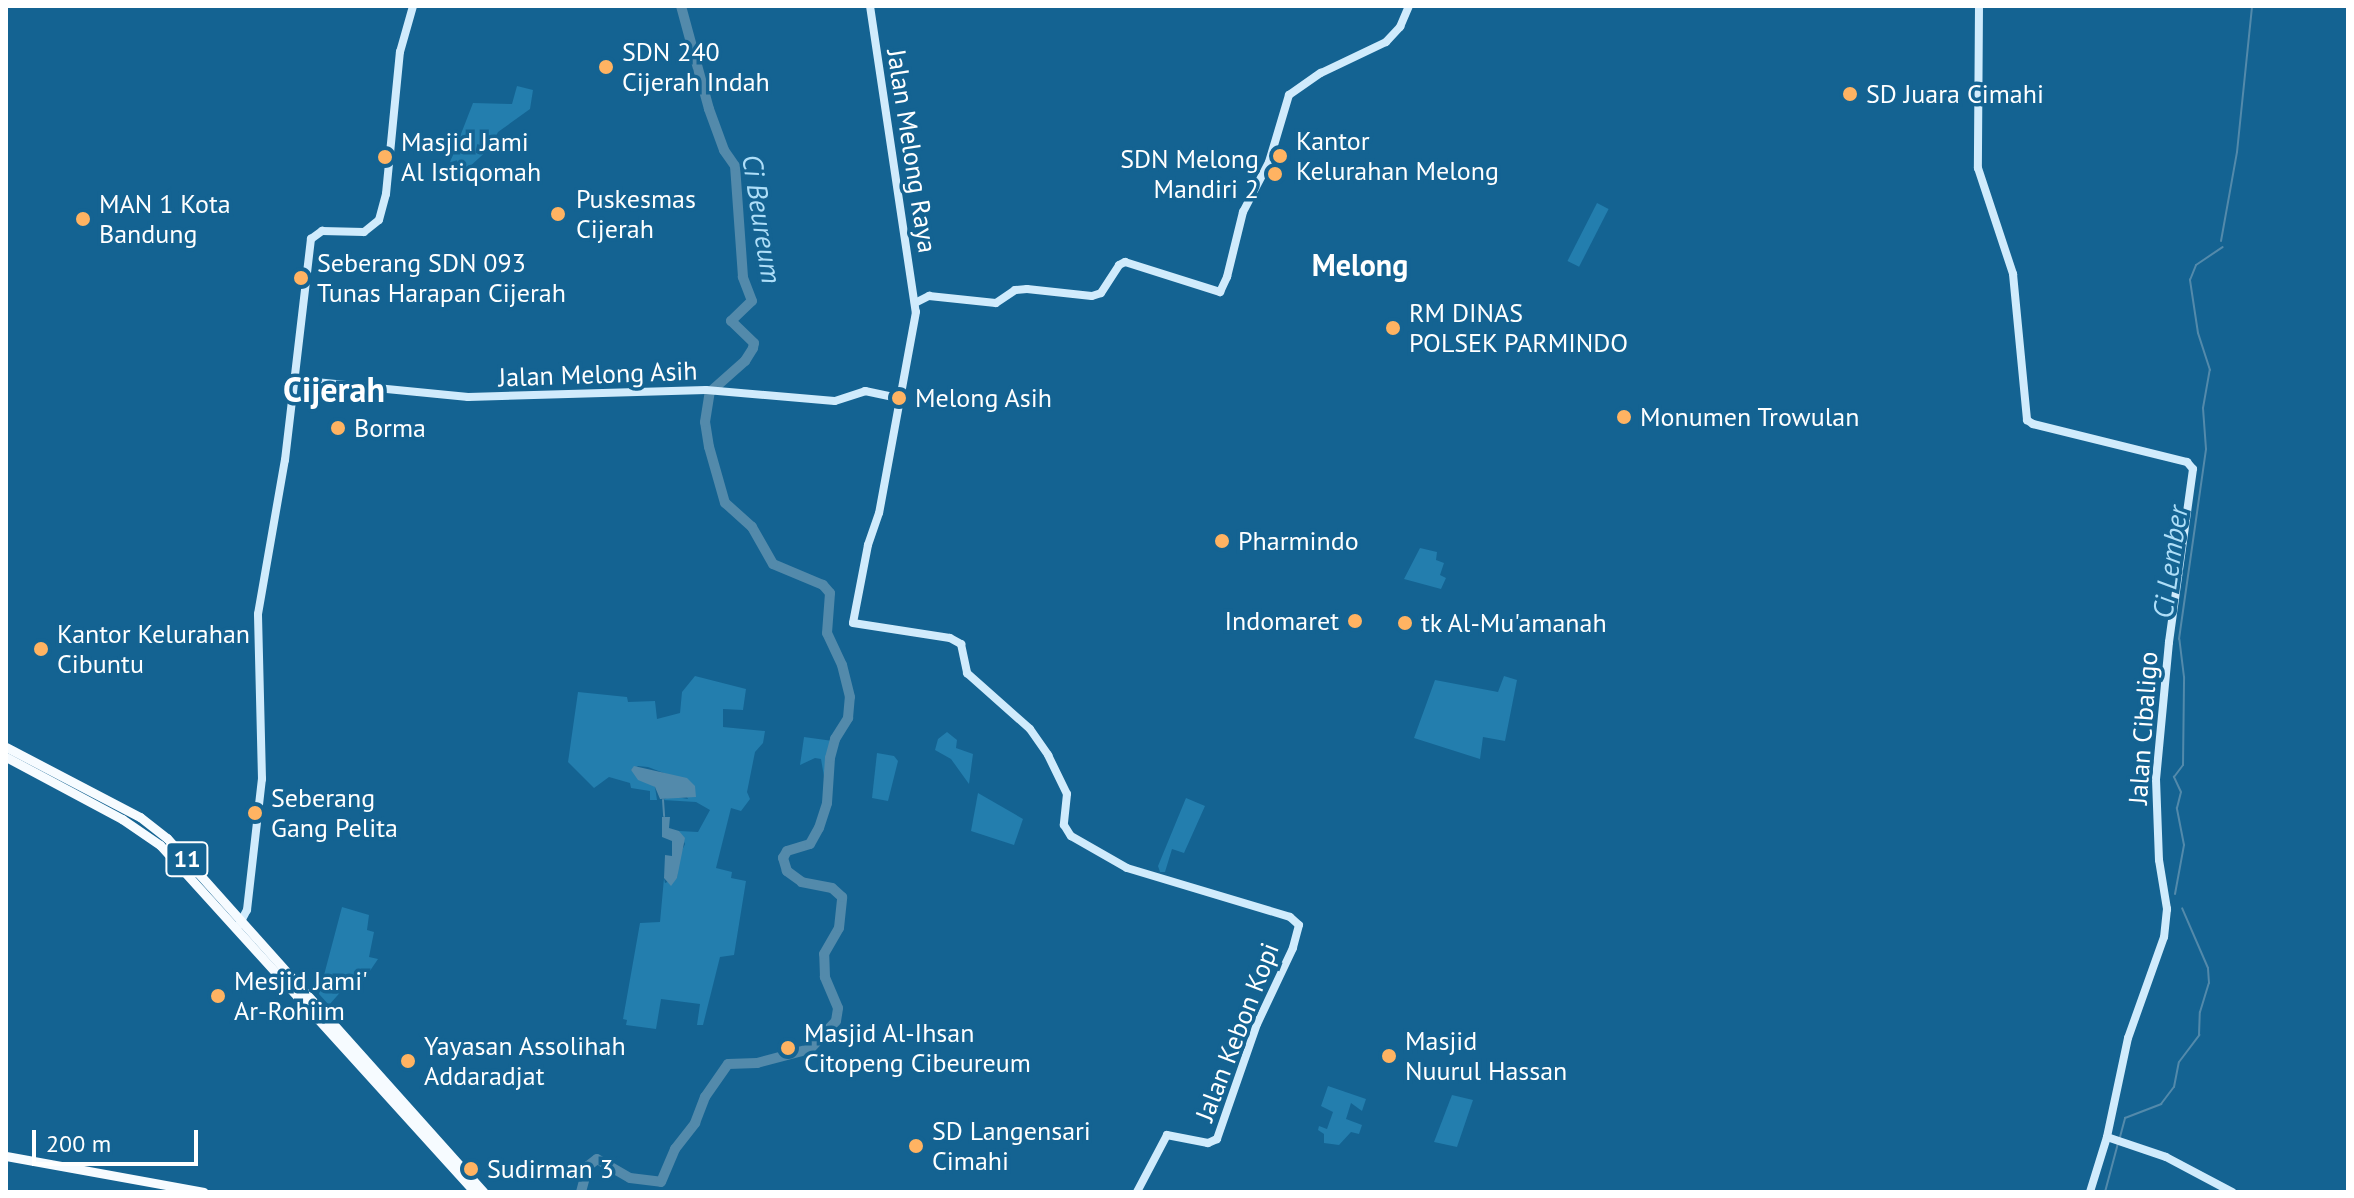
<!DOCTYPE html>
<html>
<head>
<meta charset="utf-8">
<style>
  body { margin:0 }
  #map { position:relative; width:2354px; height:1198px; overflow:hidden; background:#146392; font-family:"PT Sans",sans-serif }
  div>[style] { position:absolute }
  .green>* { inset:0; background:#237eae; transform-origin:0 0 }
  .water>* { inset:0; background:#538aab }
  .stream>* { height:2px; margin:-1px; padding:0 1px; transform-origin:1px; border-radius:1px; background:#538aab }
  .river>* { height:10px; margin:-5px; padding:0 5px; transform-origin:5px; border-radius:5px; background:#538aab }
  .secondary>* { height:8px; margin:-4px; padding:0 4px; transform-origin:4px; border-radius:4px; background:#d0ebfc }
  .trunk>* { height:9px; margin:-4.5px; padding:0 4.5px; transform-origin:4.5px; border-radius:4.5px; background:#f6fbff }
  .dots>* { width:22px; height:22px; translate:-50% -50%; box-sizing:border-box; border:4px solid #146392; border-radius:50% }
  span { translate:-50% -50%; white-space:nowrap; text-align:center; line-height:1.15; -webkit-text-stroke:7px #146392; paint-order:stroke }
  .shield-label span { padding:2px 6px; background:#146392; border:2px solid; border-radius:6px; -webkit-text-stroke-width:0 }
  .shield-label { font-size:24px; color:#fff; font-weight:700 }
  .poi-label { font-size:26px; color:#fff }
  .left { translate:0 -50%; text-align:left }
  .right { translate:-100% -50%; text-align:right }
  .street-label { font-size:26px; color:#fff }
  .water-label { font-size:28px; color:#aedef8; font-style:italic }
  .quarter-label { font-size:30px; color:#fff; font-weight:700 }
  .district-label { font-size:34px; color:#fff; font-weight:700 }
  .frame { position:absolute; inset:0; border:8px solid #fff; pointer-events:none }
  .scale { position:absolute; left:32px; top:1130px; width:166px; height:36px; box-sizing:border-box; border:4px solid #fff; border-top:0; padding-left:10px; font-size:24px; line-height:28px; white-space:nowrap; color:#fff; -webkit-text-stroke:6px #146392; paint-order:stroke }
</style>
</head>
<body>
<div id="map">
  <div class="green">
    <div style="clip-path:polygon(517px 86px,533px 90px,530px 109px,498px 132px,490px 148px,467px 169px,447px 170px,473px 103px,512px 104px)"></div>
    <div style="left:1597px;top:203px;width:13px;height:65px;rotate:27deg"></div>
    <div style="clip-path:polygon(1420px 548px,1437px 552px,1436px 560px,1444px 563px,1440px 575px,1446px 578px,1441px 589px,1404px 579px)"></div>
    <div style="clip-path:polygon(695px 676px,746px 689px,743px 710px,723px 709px,723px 727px,765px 731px,763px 743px,755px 752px,747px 792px,750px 799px,741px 811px,731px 808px,716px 868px,732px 872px,731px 878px,746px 881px,734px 955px,720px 957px,703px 1025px,697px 1025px,700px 1004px,661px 999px,656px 1029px,626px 1025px,627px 1020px,623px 1019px,640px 923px,660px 922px,664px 878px,665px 883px,677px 878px,679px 857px,685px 844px,679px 831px,698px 832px,710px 810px,696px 802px,663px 800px,671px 796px,688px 799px,677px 778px,648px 767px,638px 766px,631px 770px,655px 787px,657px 800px,650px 800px,650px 791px,631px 788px,630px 783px,609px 777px,594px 788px,568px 762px,578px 692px,627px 697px,628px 702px,655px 701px,657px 719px,680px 713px,682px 692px)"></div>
    <div style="clip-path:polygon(1504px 676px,1517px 680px,1505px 741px,1483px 737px,1480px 759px,1414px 738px,1435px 680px,1498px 692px)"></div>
    <div style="clip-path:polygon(947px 732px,957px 740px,956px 748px,973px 754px,969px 784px,951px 759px,935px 750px,938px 739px)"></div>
    <div style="clip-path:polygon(804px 737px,833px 741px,830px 778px,826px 788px,821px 759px,815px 758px,800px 765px)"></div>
    <div style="clip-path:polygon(877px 753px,894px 756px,898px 761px,888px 801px,872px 798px)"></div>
    <div style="clip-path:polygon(978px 793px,1023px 819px,1014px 845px,971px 831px)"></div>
    <div style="clip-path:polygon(1186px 798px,1205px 806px,1184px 853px,1172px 849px,1165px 872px,1160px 872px,1158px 866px)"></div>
    <div style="clip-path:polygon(342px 907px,369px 915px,367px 930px,374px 932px,369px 957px,378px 959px,357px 990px,344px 988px,329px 1005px,319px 994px)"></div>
    <div style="clip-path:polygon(1328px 1086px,1366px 1099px,1362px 1111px,1351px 1103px,1346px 1119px,1362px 1125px,1359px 1134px,1351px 1132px,1339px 1145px,1324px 1143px,1324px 1134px,1318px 1130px,1319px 1126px,1327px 1129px,1333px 1112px,1321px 1106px)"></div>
    <div style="clip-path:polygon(1452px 1095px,1473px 1100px,1457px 1147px,1434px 1142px)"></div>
  </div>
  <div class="water">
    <div style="clip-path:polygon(634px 766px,687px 778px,695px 786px,696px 797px,660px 799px,655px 787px,638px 780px,631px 770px)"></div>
    <div style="clip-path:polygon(662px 817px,670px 817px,669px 828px,679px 831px,685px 838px,677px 878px,671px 886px,664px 878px,665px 855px,672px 856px,672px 841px,662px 837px)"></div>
  </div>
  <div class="stream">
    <div style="left:2221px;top:241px;width:90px;rotate:-79.8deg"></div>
    <div style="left:2237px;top:152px;width:147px;rotate:-84.1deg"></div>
    <div style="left:663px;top:800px;width:16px;rotate:86deg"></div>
    <div style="left:2175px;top:894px;width:50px;rotate:-79.6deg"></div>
    <div style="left:2184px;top:845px;width:38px;rotate:-101deg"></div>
    <div style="left:2177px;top:808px;width:16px;rotate:-76deg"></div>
    <div style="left:2181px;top:792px;width:17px;rotate:-115deg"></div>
    <div style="left:2174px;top:777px;width:15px;rotate:-53deg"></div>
    <div style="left:2183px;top:765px;width:88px;rotate:-89.3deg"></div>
    <div style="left:2184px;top:677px;width:38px;rotate:-97deg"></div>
    <div style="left:2179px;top:639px;width:192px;rotate:-81.9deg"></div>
    <div style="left:2206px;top:449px;width:41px;rotate:-94.2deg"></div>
    <div style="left:2203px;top:408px;width:39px;rotate:-80deg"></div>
    <div style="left:2210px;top:370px;width:39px;rotate:-108deg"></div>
    <div style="left:2198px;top:333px;width:54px;rotate:-98.6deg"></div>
    <div style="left:2190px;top:280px;width:16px;rotate:-68deg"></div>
    <div style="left:2196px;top:265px;width:32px;rotate:-34deg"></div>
    <div style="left:2120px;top:1137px;width:20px;rotate:-75deg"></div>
    <div style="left:2125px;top:1118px;width:39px;rotate:-21deg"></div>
    <div style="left:2161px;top:1104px;width:21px;rotate:-53deg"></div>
    <div style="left:2174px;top:1087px;width:25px;rotate:-79deg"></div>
    <div style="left:2179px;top:1062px;width:34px;rotate:-53deg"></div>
    <div style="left:2199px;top:1035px;width:23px;rotate:-88deg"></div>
    <div style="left:2200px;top:1012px;width:30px;rotate:-73deg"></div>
    <div style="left:2209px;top:983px;width:15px;rotate:-94deg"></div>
    <div style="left:2208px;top:968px;width:65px;rotate:-113.4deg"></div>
    <div style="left:2105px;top:1192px;width:51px;rotate:-75.1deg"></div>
  </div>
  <div class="river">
    <div style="left:581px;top:1192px;width:27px;rotate:-75deg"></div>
    <div style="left:588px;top:1166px;width:11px;rotate:-38deg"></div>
    <div style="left:597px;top:1159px;width:38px;rotate:30deg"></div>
    <div style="left:630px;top:1178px;width:31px;rotate:7deg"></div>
    <div style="left:661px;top:1182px;width:36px;rotate:-67deg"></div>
    <div style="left:675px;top:1149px;width:33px;rotate:-52deg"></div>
    <div style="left:695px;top:1123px;width:28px;rotate:-69deg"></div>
    <div style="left:705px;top:1097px;width:40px;rotate:-55.1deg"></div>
    <div style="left:728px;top:1064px;width:29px;rotate:-2deg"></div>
    <div style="left:757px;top:1063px;width:55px;rotate:-14.8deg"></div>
    <div style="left:810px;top:1049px;width:38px;rotate:-47deg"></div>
    <div style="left:836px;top:1021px;width:13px;rotate:-81deg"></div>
    <div style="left:838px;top:1008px;width:34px;rotate:-113deg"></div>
    <div style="left:825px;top:977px;width:23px;rotate:-92deg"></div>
    <div style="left:824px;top:954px;width:30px;rotate:-60deg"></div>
    <div style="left:839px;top:928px;width:31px;rotate:-84deg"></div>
    <div style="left:842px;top:897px;width:13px;rotate:-138deg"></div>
    <div style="left:832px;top:888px;width:31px;rotate:-169deg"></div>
    <div style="left:802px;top:882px;width:19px;rotate:-144deg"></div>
    <div style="left:787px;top:871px;width:14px;rotate:-107deg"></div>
    <div style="left:783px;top:858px;width:8px;rotate:-60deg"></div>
    <div style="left:787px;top:851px;width:24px;rotate:-17deg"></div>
    <div style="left:810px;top:844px;width:18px;rotate:-61deg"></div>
    <div style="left:819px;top:828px;width:26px;rotate:-72deg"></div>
    <div style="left:827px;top:803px;width:45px;rotate:-86.2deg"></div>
    <div style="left:830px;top:758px;width:20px;rotate:-75deg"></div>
    <div style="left:835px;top:739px;width:25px;rotate:-58deg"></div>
    <div style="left:848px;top:718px;width:21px;rotate:-85deg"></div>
    <div style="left:850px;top:697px;width:33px;rotate:-104deg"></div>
    <div style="left:842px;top:665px;width:35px;rotate:-115deg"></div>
    <div style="left:827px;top:633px;width:40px;rotate:-85.7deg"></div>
    <div style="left:830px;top:593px;width:11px;rotate:-131deg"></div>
    <div style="left:823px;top:585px;width:54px;rotate:-157.2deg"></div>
    <div style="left:773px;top:564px;width:43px;rotate:-119.6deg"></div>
    <div style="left:752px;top:527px;width:36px;rotate:-138deg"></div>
    <div style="left:725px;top:503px;width:58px;rotate:-105.9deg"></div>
    <div style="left:709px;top:447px;width:25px;rotate:-99deg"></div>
    <div style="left:705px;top:422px;width:30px;rotate:-81deg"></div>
    <div style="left:710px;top:392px;width:47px;rotate:-41.5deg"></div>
    <div style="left:745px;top:361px;width:15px;rotate:-58deg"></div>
    <div style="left:753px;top:348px;width:5px;rotate:-79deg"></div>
    <div style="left:754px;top:343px;width:32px;rotate:-136deg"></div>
    <div style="left:731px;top:321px;width:29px;rotate:-44deg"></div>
    <div style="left:752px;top:301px;width:26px;rotate:-111deg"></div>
    <div style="left:743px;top:277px;width:111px;rotate:-94.1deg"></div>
    <div style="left:735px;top:166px;width:19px;rotate:-125deg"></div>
    <div style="left:724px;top:150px;width:44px;rotate:-110.1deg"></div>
    <div style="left:709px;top:109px;width:107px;rotate:-105.2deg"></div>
  </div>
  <div class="secondary">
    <div style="left:870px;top:6px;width:309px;rotate:81.5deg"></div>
    <div style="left:916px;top:312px;width:204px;rotate:100.4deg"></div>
    <div style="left:879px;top:513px;width:34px;rotate:109deg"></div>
    <div style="left:868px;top:545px;width:79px;rotate:100.9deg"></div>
    <div style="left:853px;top:623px;width:98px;rotate:8.8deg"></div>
    <div style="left:950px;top:638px;width:13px;rotate:29deg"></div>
    <div style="left:961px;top:644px;width:30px;rotate:78deg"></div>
    <div style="left:967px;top:673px;width:84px;rotate:41.6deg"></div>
    <div style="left:1030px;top:729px;width:32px;rotate:55deg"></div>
    <div style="left:1048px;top:755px;width:43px;rotate:64deg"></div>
    <div style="left:1067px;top:794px;width:31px;rotate:96deg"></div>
    <div style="left:1064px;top:825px;width:13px;rotate:58deg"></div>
    <div style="left:1071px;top:836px;width:64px;rotate:29.7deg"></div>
    <div style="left:1127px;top:868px;width:170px;rotate:16.7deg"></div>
    <div style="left:1290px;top:917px;width:12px;rotate:42deg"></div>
    <div style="left:1299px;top:925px;width:24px;rotate:105deg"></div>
    <div style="left:1293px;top:948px;width:84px;rotate:115.3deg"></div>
    <div style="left:1257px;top:1024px;width:122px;rotate:109.2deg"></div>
    <div style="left:1217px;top:1139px;width:10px;rotate:156deg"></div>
    <div style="left:1208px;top:1143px;width:42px;rotate:-169deg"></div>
    <div style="left:1167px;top:1135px;width:64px;rotate:117.8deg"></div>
    <div style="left:1979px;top:6px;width:162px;rotate:90.4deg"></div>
    <div style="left:1978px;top:168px;width:112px;rotate:71.7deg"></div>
    <div style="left:2013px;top:274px;width:147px;rotate:84.5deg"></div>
    <div style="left:2027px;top:420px;width:7px;rotate:34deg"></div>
    <div style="left:2033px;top:424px;width:159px;rotate:13.9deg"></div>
    <div style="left:2187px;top:462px;width:9px;rotate:49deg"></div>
    <div style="left:2193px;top:469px;width:175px;rotate:97.9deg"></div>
    <div style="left:2169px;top:642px;width:138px;rotate:95.4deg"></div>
    <div style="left:2156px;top:779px;width:81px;rotate:87.9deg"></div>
    <div style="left:2159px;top:860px;width:50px;rotate:80.7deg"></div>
    <div style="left:2167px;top:909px;width:28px;rotate:96deg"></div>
    <div style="left:2164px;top:937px;width:107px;rotate:109.6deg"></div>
    <div style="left:2128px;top:1038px;width:101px;rotate:102deg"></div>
    <div style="left:2107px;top:1137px;width:58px;rotate:107.2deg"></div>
    <div style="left:915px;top:303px;width:16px;rotate:-27deg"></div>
    <div style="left:929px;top:296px;width:67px;rotate:6deg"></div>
    <div style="left:996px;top:303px;width:23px;rotate:-34deg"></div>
    <div style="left:1015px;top:290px;width:12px;rotate:-5deg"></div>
    <div style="left:1027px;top:289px;width:65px;rotate:6.1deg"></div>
    <div style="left:1092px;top:296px;width:9px;rotate:-18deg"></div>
    <div style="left:1101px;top:293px;width:33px;rotate:-57deg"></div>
    <div style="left:1119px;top:265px;width:7px;rotate:-27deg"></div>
    <div style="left:1125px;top:262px;width:100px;rotate:17.5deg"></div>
    <div style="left:1220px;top:292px;width:17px;rotate:-65deg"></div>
    <div style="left:1227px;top:277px;width:67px;rotate:-76.2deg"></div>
    <div style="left:1243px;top:212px;width:56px;rotate:-62.5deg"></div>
    <div style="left:1269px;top:162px;width:70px;rotate:-73.4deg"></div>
    <div style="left:1289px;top:95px;width:39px;rotate:-35deg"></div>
    <div style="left:1321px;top:73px;width:72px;rotate:-25.5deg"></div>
    <div style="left:1386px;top:42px;width:21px;rotate:-47deg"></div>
    <div style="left:1400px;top:27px;width:23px;rotate:-67deg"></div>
    <div style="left:295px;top:380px;width:174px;rotate:5.6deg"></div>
    <div style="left:468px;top:397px;width:238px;rotate:-1.7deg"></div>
    <div style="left:706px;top:390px;width:129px;rotate:4.9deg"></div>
    <div style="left:835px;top:401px;width:32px;rotate:-18deg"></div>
    <div style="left:865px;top:391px;width:35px;rotate:12deg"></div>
    <div style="left:239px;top:925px;width:17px;rotate:-62deg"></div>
    <div style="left:247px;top:910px;width:132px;rotate:-83.5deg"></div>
    <div style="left:262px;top:779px;width:165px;rotate:-91.4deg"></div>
    <div style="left:258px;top:614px;width:156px;rotate:-80.1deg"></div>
    <div style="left:285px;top:460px;width:223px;rotate:-83.3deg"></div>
    <div style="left:311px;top:239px;width:14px;rotate:-36deg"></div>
    <div style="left:322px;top:231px;width:42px;rotate:1.4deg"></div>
    <div style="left:364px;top:232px;width:19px;rotate:-39deg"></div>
    <div style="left:379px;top:220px;width:27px;rotate:-75deg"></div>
    <div style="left:386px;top:194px;width:143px;rotate:-84.4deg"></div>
    <div style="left:400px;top:52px;width:48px;rotate:-74.2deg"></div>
    <div style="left:2107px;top:1137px;width:62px;rotate:18.7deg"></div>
    <div style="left:2166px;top:1157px;width:75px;rotate:27.9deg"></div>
  </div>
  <div class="trunk">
    <div style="left:6px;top:747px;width:151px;rotate:27.6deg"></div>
    <div style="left:140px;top:817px;width:34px;rotate:38deg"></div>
    <div style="left:167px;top:838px;width:475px;rotate:48.2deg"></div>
    <div style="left:6px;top:757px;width:132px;rotate:28.1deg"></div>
    <div style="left:122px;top:819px;width:46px;rotate:34.4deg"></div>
    <div style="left:160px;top:845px;width:469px;rotate:47.8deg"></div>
    <div style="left:6px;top:1156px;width:201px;rotate:10.3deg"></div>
  </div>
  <div class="dots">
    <div style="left:606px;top:67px;background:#ffb362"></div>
    <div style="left:1850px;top:94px;background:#ffb362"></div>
    <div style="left:1280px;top:156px;background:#ffb362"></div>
    <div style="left:385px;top:157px;background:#ffb362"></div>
    <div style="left:1275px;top:174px;background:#ffb362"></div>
    <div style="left:558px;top:214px;background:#ffb362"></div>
    <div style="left:83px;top:219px;background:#ffb362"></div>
    <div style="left:301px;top:278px;background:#ffb362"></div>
    <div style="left:1393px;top:328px;background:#ffb362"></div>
    <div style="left:899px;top:398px;background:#ffb362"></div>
    <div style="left:1624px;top:417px;background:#ffb362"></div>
    <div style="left:338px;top:428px;background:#ffb362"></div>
    <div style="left:1222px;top:541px;background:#ffb362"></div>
    <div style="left:1355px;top:621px;background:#ffb362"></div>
    <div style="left:1405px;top:623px;background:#ffb362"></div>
    <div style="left:41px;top:649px;background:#ffb362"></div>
    <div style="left:255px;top:813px;background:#ffb362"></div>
    <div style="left:218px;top:996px;background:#ffb362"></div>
    <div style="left:788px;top:1048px;background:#ffb362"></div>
    <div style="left:1389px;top:1056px;background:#ffb362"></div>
    <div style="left:408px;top:1061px;background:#ffb362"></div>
    <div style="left:916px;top:1146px;background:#ffb362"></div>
    <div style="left:471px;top:1169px;background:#ffb362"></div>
  </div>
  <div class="shield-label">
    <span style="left:187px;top:859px">11</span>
  </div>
  <div class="poi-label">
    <span class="left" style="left:622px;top:67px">SDN 240<br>Cijerah Indah</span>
    <span class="left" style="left:1866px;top:94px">SD Juara Cimahi</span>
    <span class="left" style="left:1296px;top:156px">Kantor<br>Kelurahan Melong</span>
    <span class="left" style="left:401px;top:157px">Masjid Jami<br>Al Istiqomah</span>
    <span class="right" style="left:1259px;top:174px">SDN Melong<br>Mandiri 2</span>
    <span class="left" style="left:576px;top:214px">Puskesmas<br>Cijerah</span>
    <span class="left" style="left:99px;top:219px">MAN 1 Kota<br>Bandung</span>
    <span class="left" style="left:317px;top:278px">Seberang SDN 093<br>Tunas Harapan Cijerah</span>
    <span class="left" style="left:1409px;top:328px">RM DINAS<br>POLSEK PARMINDO</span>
    <span class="left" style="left:915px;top:398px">Melong Asih</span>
    <span class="left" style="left:1640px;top:417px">Monumen Trowulan</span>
    <span class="left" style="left:354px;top:428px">Borma</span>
    <span class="left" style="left:1238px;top:541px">Pharmindo</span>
    <span class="right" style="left:1339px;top:621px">Indomaret</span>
    <span class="left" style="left:1421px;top:623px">tk Al-Mu'amanah</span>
    <span class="left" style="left:57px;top:649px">Kantor Kelurahan<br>Cibuntu</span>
    <span class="left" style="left:271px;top:813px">Seberang<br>Gang Pelita</span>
    <span class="left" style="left:234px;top:996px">Mesjid Jami'<br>Ar-Rohiim</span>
    <span class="left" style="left:804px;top:1048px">Masjid Al-Ihsan<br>Citopeng Cibeureum</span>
    <span class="left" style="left:1405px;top:1056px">Masjid<br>Nuurul Hassan</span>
    <span class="left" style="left:424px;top:1061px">Yayasan Assolihah<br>Addaradjat</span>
    <span class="left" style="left:932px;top:1146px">SD Langensari<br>Cimahi</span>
    <span class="left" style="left:487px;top:1169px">Sudirman 3</span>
  </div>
  <div class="street-label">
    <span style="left:912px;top:151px;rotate:81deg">Jalan Melong Raya</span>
    <span style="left:598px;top:374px;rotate:-2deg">Jalan Melong Asih</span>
    <span style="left:2143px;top:728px;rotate:-86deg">Jalan Cibaligo</span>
    <span style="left:1237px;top:1032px;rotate:-69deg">Jalan Kebon Kopi</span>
  </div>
  <div class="water-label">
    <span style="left:762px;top:219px;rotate:81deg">Ci Beureum</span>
    <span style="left:2170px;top:562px;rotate:-82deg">Ci Lember</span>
  </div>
  <div class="quarter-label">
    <span style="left:1360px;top:265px">Melong</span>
  </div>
  <div class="district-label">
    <span style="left:334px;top:390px">Cijerah</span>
  </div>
  <div class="frame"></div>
  <div class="scale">200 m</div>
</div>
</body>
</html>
